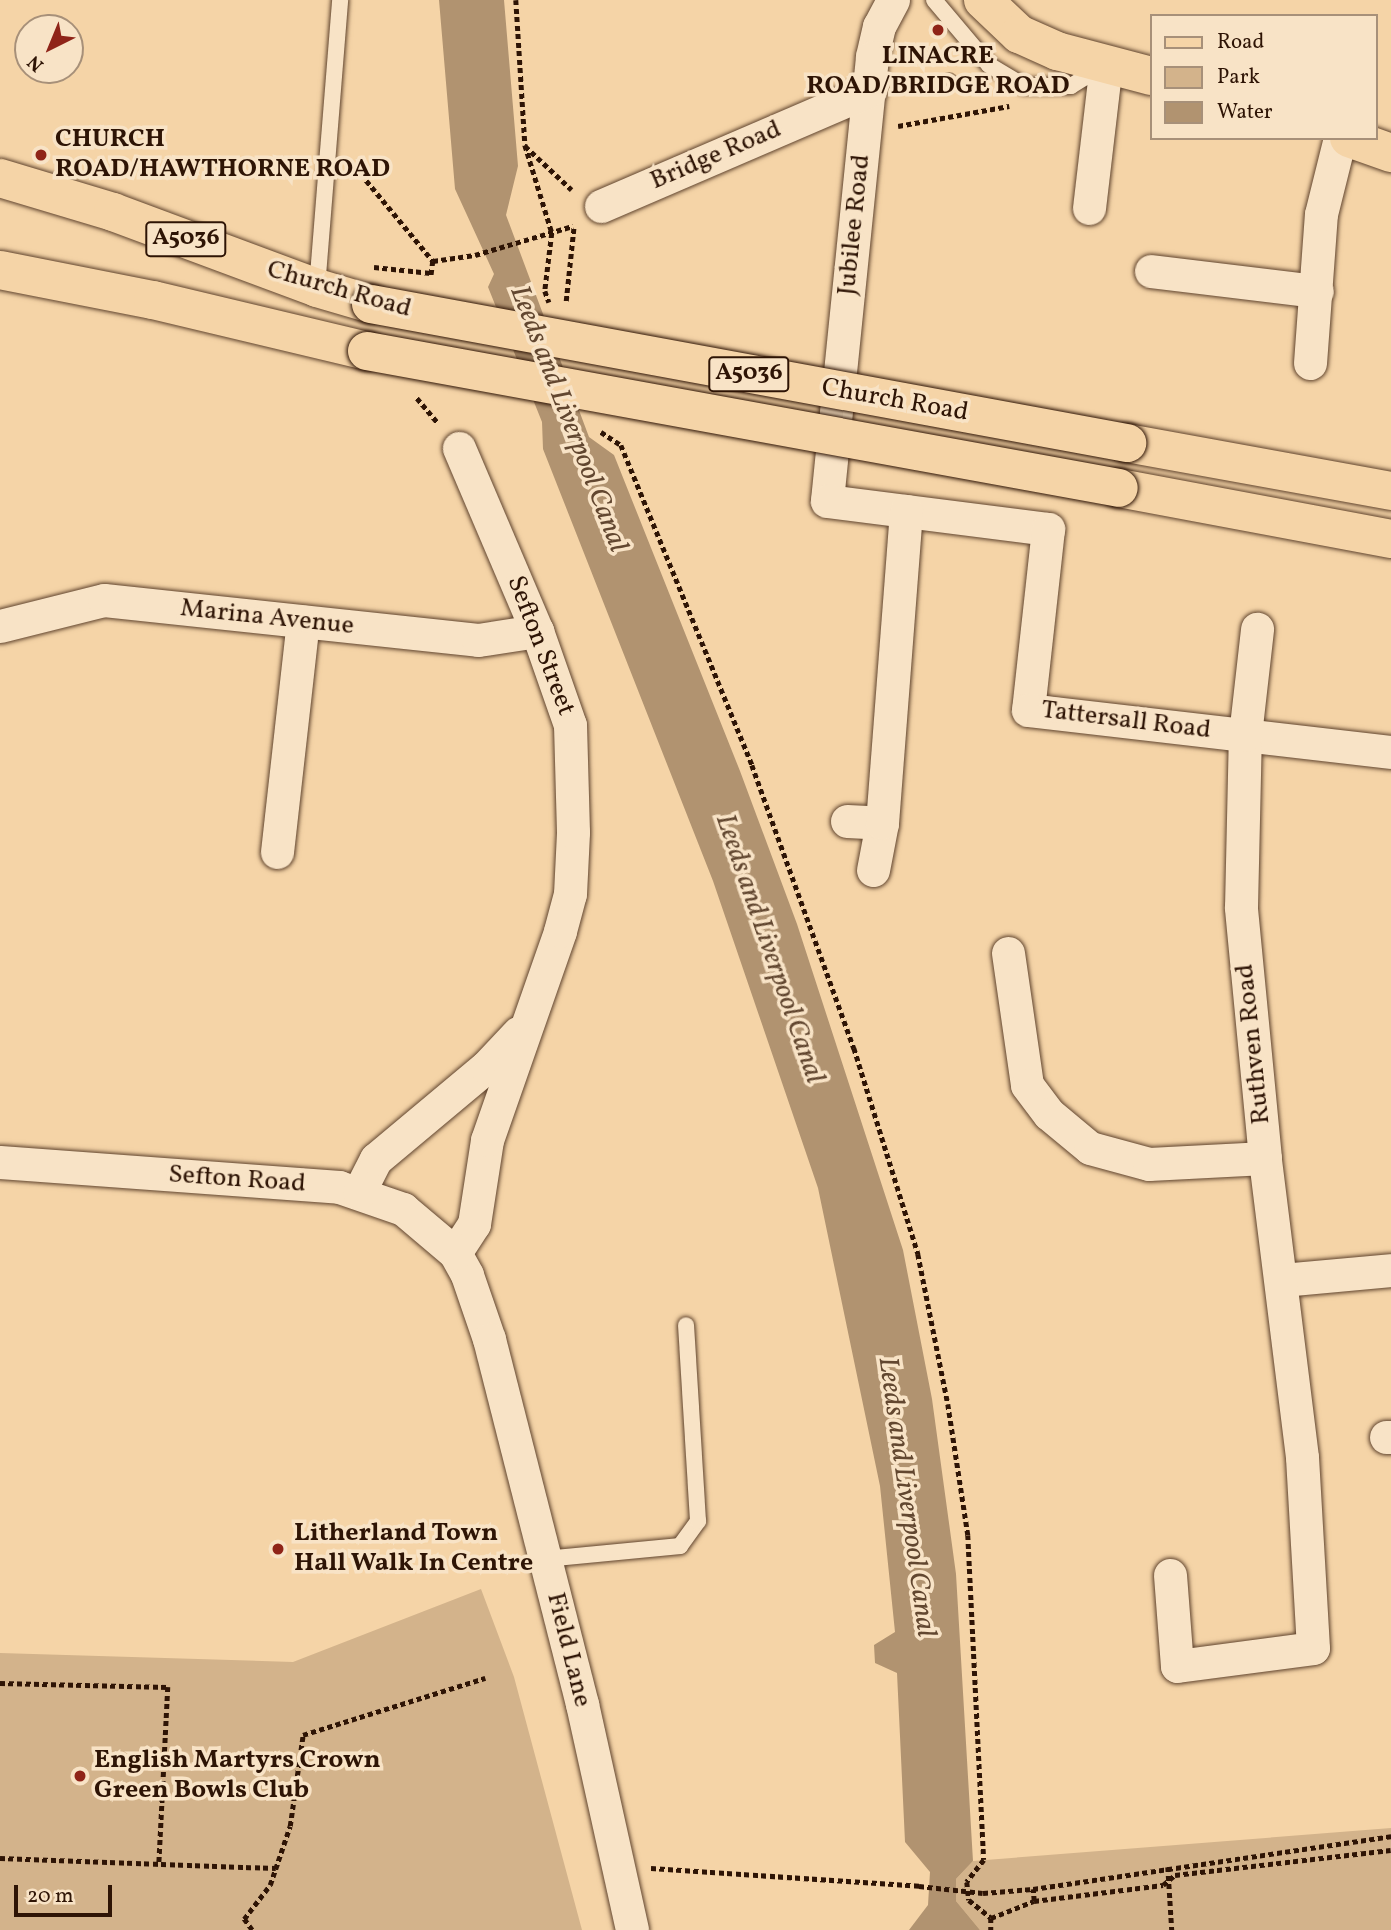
<!DOCTYPE html>
<html>
<head>
<meta charset="utf-8">
<style>
  body { margin:0 }
  #map { position:relative; width:1391px; height:1930px; overflow:hidden; background:#f5d4a7; font-family:Vollkorn,serif }
  div>[style] { position:absolute }
  .green>* { inset:0; background:#d3b38b }
  .water>* { inset:0; background:#b19370 }
  .path>* { height:4.5px; margin-top:-2.25px; transform-origin:0; background:repeating-linear-gradient(90deg,#2e1405 0 5px,transparent 0 8.5px) }
  .roads { filter:drop-shadow(0 0 2px #60442e) drop-shadow(0 0 2px #60442e) }
  .lane>* { height:16px; margin:-8px; padding:0 8px; transform-origin:8px; border-radius:8px; background:#f8e3c6 }
  .street>* { height:33px; margin:-16.5px; padding:0 16.5px; transform-origin:16.5px; border-radius:16.5px; background:#f8e3c6 }
  .primary>* { height:38px; margin:-19px; padding:0 19px; transform-origin:19px; border-radius:19px; background:#f5d4a7 }
  .highway>* { height:38px; margin:-19px; padding:0 19px; transform-origin:19px; border-radius:19px; background:#f5d4a7 }
  .path-bridge>* { height:4.5px; margin-top:-2.25px; transform-origin:0; background:repeating-linear-gradient(90deg,#2e1405 0 5px,transparent 0 8.5px) }
  .bridges { filter:drop-shadow(0 0 2px #2e1405) drop-shadow(0 0 2px #2e1405) }
  .highway-bridge>* { height:38px; margin:-19px; padding:0 19px; transform-origin:19px; border-radius:19px; background:#f5d4a7 }
  .trees>* { width:20px; height:20px; margin:-10px; border-radius:50%; background:#a38564 }
  .dots>* { width:19px; height:19px; translate:-50% -50%; box-sizing:border-box; border:4px solid #f8e3c6; border-radius:50% }
  span { translate:-50% -50%; white-space:nowrap; text-align:center; line-height:1.15; -webkit-text-stroke:7px #f8e3c6; paint-order:stroke }
  .shield-label span { padding:2px 5px; background:#f8e3c6; border:2px solid; border-radius:5px; -webkit-text-stroke-width:0 }
  .shield-label { font-size:24px; color:#2e1405; font-weight:700 }
  .poi-label { font-size:26px; color:#2e1405; font-weight:700 }
  .left { translate:0 -50%; text-align:left }
  .street-label { font-size:26px; color:#2e1405 }
  .water-label { font-size:28px; color:#624730; font-style:italic }
  .legend { position:absolute; left:1150px; top:14px; width:228px; height:126px; box-sizing:border-box; background:#f8e3c6; border:2px solid #a79079; margin:0; padding:9px 12px; list-style:none; font-size:21px; color:#2e1405 }
  .legend li { display:flex; align-items:center; gap:14px; height:35px }
  .legend b { width:35px; border:2px solid #a79079 }
  .north { position:absolute; left:14px; top:14px; width:70px; height:70px; box-sizing:border-box; background:#f8e3c6; border:2px solid #a79079; border-radius:50%; rotate:223deg; font-size:19px; font-weight:700; line-height:28px; text-align:center; color:#2e1405 }
  .north::after { content:''; display:block; margin:auto; width:24px; height:32px; background:#8f2418; clip-path:polygon(50% 0,100% 100%,50% 72%,0 100%) }
  .scale { position:absolute; left:14px; top:1885px; width:98px; height:32px; box-sizing:border-box; border:4px solid #2e1405; border-top:0; padding-left:9px; font-size:21px; line-height:24px; white-space:nowrap; color:#2e1405; -webkit-text-stroke:5px #f8e3c6; paint-order:stroke }
</style>
</head>
<body>
<div id="map">
  <div class="green">
    <div style="clip-path:polygon(481px 1589px,514px 1677px,582px 1930px,0 1930px,0 1653px,293px 1662px)"></div>
    <div style="clip-path:polygon(1391px 1828px,1391px 1930px,980px 1930px,956px 1901px,956px 1879px,973px 1861px)"></div>
  </div>
  <div class="water">
    <div style="clip-path:polygon(439px 0,504px 0,518px 166px,506px 215px,589px 437px,614px 455px,740px 771px,797px 924px,903px 1250px,932px 1399px,956px 1574px,973px 1861px,956px 1879px,956px 1901px,980px 1930px,909px 1930px,928px 1905px,930px 1872px,905px 1842px,897px 1673px,875px 1663px,874px 1645px,895px 1632px,880px 1486px,818px 1188px,713px 881px,543px 449px,542px 422px,488px 287px,494px 274px,455px 189px)"></div>
  </div>
  <div class="path">
    <div style="left:516px;top:0;width:145px;rotate:86.4deg"></div>
    <div style="left:525px;top:145px;width:92px;rotate:72.9deg"></div>
    <div style="left:552px;top:233px;width:58px;rotate:96.9deg"></div>
    <div style="left:545px;top:291px;width:12px;rotate:70deg"></div>
    <div style="left:898px;top:126px;width:113px;rotate:-10.2deg"></div>
    <div style="left:525px;top:146px;width:64px;rotate:43.1deg"></div>
    <div style="left:350px;top:173px;width:11px;rotate:5deg"></div>
    <div style="left:361px;top:174px;width:113px;rotate:50.4deg"></div>
    <div style="left:433px;top:261px;width:16px;rotate:97deg"></div>
    <div style="left:433px;top:261px;width:42px;rotate:-8.1deg"></div>
    <div style="left:475px;top:255px;width:102px;rotate:-16.5deg"></div>
    <div style="left:374px;top:267px;width:57px;rotate:6deg"></div>
    <div style="left:566px;top:301px;width:76px;rotate:-84deg"></div>
    <div style="left:417px;top:398px;width:33px;rotate:50deg"></div>
    <div style="left:601px;top:432px;width:24px;rotate:33deg"></div>
    <div style="left:621px;top:445px;width:346px;rotate:67.7deg"></div>
    <div style="left:752px;top:765px;width:301px;rotate:70.2deg"></div>
    <div style="left:854px;top:1048px;width:216px;rotate:72.7deg"></div>
    <div style="left:918px;top:1254px;width:153px;rotate:78.7deg"></div>
    <div style="left:948px;top:1404px;width:133px;rotate:81.3deg"></div>
    <div style="left:968px;top:1535px;width:325px;rotate:87.2deg"></div>
    <div style="left:984px;top:1860px;width:28px;rotate:128deg"></div>
    <div style="left:967px;top:1882px;width:18px;rotate:84deg"></div>
    <div style="left:969px;top:1900px;width:28px;rotate:39deg"></div>
    <div style="left:991px;top:1918px;width:12px;rotate:90deg"></div>
    <div style="left:0;top:1683px;width:168px;rotate:1.4deg"></div>
    <div style="left:168px;top:1687px;width:176px;rotate:92.9deg"></div>
    <div style="left:0;top:1858px;width:276px;rotate:2.1deg"></div>
    <div style="left:1168px;top:1867px;width:63px;rotate:86.4deg"></div>
    <div style="left:651px;top:1868px;width:269px;rotate:3.8deg"></div>
    <div style="left:983px;top:1893px;width:50px;rotate:-4.6deg"></div>
    <div style="left:1034px;top:1901px;width:130px;rotate:-7.1deg"></div>
    <div style="left:1163px;top:1885px;width:16px;rotate:-40deg"></div>
    <div style="left:1175px;top:1875px;width:217px;rotate:-6.6deg"></div>
    <div style="left:991px;top:1918px;width:46px;rotate:-21.6deg"></div>
    <div style="left:1034px;top:1901px;width:12px;rotate:-95deg"></div>
    <div style="left:1033px;top:1889px;width:362px;rotate:-8.4deg"></div>
    <div style="left:252px;top:1930px;width:14px;rotate:-126deg"></div>
    <div style="left:244px;top:1919px;width:43px;rotate:-52.6deg"></div>
    <div style="left:270px;top:1885px;width:62px;rotate:-71.3deg"></div>
    <div style="left:290px;top:1826px;width:92px;rotate:-81.9deg"></div>
    <div style="left:303px;top:1735px;width:191px;rotate:-17.4deg"></div>
  </div>
  <div class="roads">
    <div class="lane">
      <div style="left:934px;top:0;width:85px;rotate:49.8deg"></div>
      <div style="left:989px;top:65px;width:41px;rotate:31deg"></div>
      <div style="left:1024px;top:86px;width:47px"></div>
      <div style="left:1071px;top:86px;width:36px;rotate:-32deg"></div>
      <div style="left:317px;top:288px;width:289px;rotate:-85.4deg"></div>
      <div style="left:545px;top:1559px;width:136px;rotate:-5.5deg"></div>
      <div style="left:680px;top:1546px;width:31px;rotate:-54deg"></div>
      <div style="left:698px;top:1521px;width:196px;rotate:-93.5deg"></div>
    </div>
    <div class="street">
      <div style="left:893px;top:0;width:30px;rotate:118deg"></div>
      <div style="left:879px;top:26px;width:32px;rotate:103deg"></div>
      <div style="left:872px;top:57px;width:446px;rotate:95.8deg"></div>
      <div style="left:827px;top:501px;width:223px;rotate:7.2deg"></div>
      <div style="left:1048px;top:529px;width:182px;rotate:96.3deg"></div>
      <div style="left:1028px;top:710px;width:365px;rotate:6.6deg"></div>
      <div style="left:601px;top:206px;width:293px;rotate:-23.3deg"></div>
      <div style="left:1089px;top:208px;width:145px;rotate:-83.3deg"></div>
      <div style="left:1151px;top:271px;width:167px;rotate:6.9deg"></div>
      <div style="left:1310px;top:363px;width:149px;rotate:-85.8deg"></div>
      <div style="left:1321px;top:214px;width:78px;rotate:-76deg"></div>
      <div style="left:0;top:626px;width:107px;rotate:-14deg"></div>
      <div style="left:104px;top:600px;width:376px;rotate:6.1deg"></div>
      <div style="left:478px;top:640px;width:60px;rotate:-8.7deg"></div>
      <div style="left:847px;top:821px;width:35px;rotate:3deg"></div>
      <div style="left:277px;top:852px;width:232px;rotate:-83.6deg"></div>
      <div style="left:873px;top:870px;width:48px;rotate:-79.2deg"></div>
      <div style="left:882px;top:823px;width:313px;rotate:-85.6deg"></div>
      <div style="left:1008px;top:953px;width:133px;rotate:81.8deg"></div>
      <div style="left:1027px;top:1085px;width:36px;rotate:53deg"></div>
      <div style="left:1049px;top:1114px;width:53px;rotate:39.7deg"></div>
      <div style="left:1090px;top:1148px;width:61px;rotate:15.2deg"></div>
      <div style="left:1149px;top:1164px;width:116px;rotate:-3deg"></div>
      <div style="left:0;top:1162px;width:340px;rotate:4.2deg"></div>
      <div style="left:339px;top:1187px;width:68px;rotate:19deg"></div>
      <div style="left:403px;top:1209px;width:68px;rotate:40.2deg"></div>
      <div style="left:455px;top:1253px;width:25px;rotate:61deg"></div>
      <div style="left:467px;top:1275px;width:68px;rotate:71deg"></div>
      <div style="left:489px;top:1339px;width:377px;rotate:75.7deg"></div>
      <div style="left:582px;top:1704px;width:231px;rotate:77.5deg"></div>
      <div style="left:359px;top:1192px;width:37px;rotate:-63deg"></div>
      <div style="left:376px;top:1159px;width:143px;rotate:-39.9deg"></div>
      <div style="left:486px;top:1067px;width:47px;rotate:-46.7deg"></div>
      <div style="left:455px;top:1253px;width:35px;rotate:-57deg"></div>
      <div style="left:474px;top:1224px;width:85px;rotate:-81.2deg"></div>
      <div style="left:487px;top:1140px;width:221px;rotate:-70.7deg"></div>
      <div style="left:560px;top:931px;width:38px;rotate:-75deg"></div>
      <div style="left:570px;top:894px;width:62px;rotate:-87.2deg"></div>
      <div style="left:573px;top:832px;width:107px;rotate:-91.6deg"></div>
      <div style="left:570px;top:725px;width:100px;rotate:-109.3deg"></div>
      <div style="left:537px;top:631px;width:199px;rotate:-113.1deg"></div>
      <div style="left:1282px;top:1280px;width:109px;rotate:-5.2deg"></div>
      <div style="left:1386px;top:1437px;width:5px"></div>
      <div style="left:1170px;top:1575px;width:91px;rotate:85.6deg"></div>
      <div style="left:1177px;top:1666px;width:137px;rotate:-7.5deg"></div>
      <div style="left:1313px;top:1648px;width:191px;rotate:-93.3deg"></div>
      <div style="left:1302px;top:1457px;width:301px;rotate:-97.1deg"></div>
      <div style="left:1265px;top:1158px;width:252px;rotate:-95.5deg"></div>
      <div style="left:1241px;top:907px;width:172px;rotate:-88.7deg"></div>
      <div style="left:1245px;top:735px;width:107px;rotate:-83.5deg"></div>
    </div>
    <div class="primary">
      <div style="left:983px;top:0;width:50px;rotate:43.4deg"></div>
      <div style="left:1019px;top:34px;width:42px;rotate:24.1deg"></div>
      <div style="left:1057px;top:51px;width:97px;rotate:14.9deg"></div>
      <div style="left:1349px;top:138px;width:45px;rotate:19.7deg"></div>
    </div>
    <div class="highway">
      <div style="left:0;top:178px;width:118px;rotate:16.7deg"></div>
      <div style="left:113px;top:212px;width:218px;rotate:20.4deg"></div>
      <div style="left:317px;top:288px;width:56px;rotate:16.5deg"></div>
      <div style="left:0;top:270px;width:156px;rotate:11.1deg"></div>
      <div style="left:153px;top:300px;width:220px;rotate:13.4deg"></div>
      <div style="left:1127px;top:443px;width:268px;rotate:10.3deg"></div>
      <div style="left:1119px;top:488px;width:277px;rotate:10.6deg"></div>
    </div>
  </div>
  <div class="path-bridge">
    <div style="left:919px;top:1886px;width:64px;rotate:6.2deg"></div>
  </div>
  <div class="bridges">
    <div class="highway-bridge">
      <div style="left:371px;top:304px;width:769px;rotate:10.42deg"></div>
      <div style="left:367px;top:351px;width:764px;rotate:10.32deg"></div>
    </div>
  </div>
  <div class="trees">
    <div style="left:949px;top:82px"></div>
  </div>
  <div class="dots">
    <div style="left:938px;top:30px;background:#8f2418"></div>
    <div style="left:41px;top:155px;background:#8f2418"></div>
    <div style="left:278px;top:1549px;background:#8f2418"></div>
    <div style="left:80px;top:1776px;background:#8f2418"></div>
  </div>
  <div class="shield-label">
    <span style="left:186px;top:239px">A5036</span>
    <span style="left:749px;top:374px">A5036</span>
  </div>
  <div class="poi-label">
    <span style="left:938px;top:72px">LINACRE<br>ROAD/BRIDGE ROAD</span>
    <span class="left" style="left:55px;top:155px">CHURCH<br>ROAD/HAWTHORNE ROAD</span>
    <span class="left" style="left:294px;top:1549px">Litherland Town<br>Hall Walk In Centre</span>
    <span class="left" style="left:94px;top:1776px">English Martyrs Crown<br>Green Bowls Club</span>
  </div>
  <div class="street-label">
    <span style="left:716px;top:156px;rotate:-23deg">Bridge Road</span>
    <span style="left:855px;top:225px;rotate:-84deg">Jubilee Road</span>
    <span style="left:339px;top:290px;rotate:16deg">Church Road</span>
    <span style="left:895px;top:401px;rotate:10deg">Church Road</span>
    <span style="left:267px;top:618px;rotate:6deg">Marina Avenue</span>
    <span style="left:540px;top:646px;rotate:69deg">Sefton Street</span>
    <span style="left:1126px;top:721px;rotate:7deg">Tattersall Road</span>
    <span style="left:1254px;top:1044px;rotate:-96deg">Ruthven Road</span>
    <span style="left:237px;top:1180px;rotate:4deg">Sefton Road</span>
    <span style="left:568px;top:1650px;rotate:76deg">Field Lane</span>
  </div>
  <div class="water-label">
    <span style="left:568px;top:419px;rotate:69deg">Leeds and Liverpool Canal</span>
    <span style="left:769px;top:949px;rotate:71deg">Leeds and Liverpool Canal</span>
    <span style="left:906px;top:1497px;rotate:82deg">Leeds and Liverpool Canal</span>
  </div>
  <ul class="legend">
  <li><b style="height:9px;background:#f5d4a7"></b>Road</li>
  <li><b style="height:19px;background:#d3b38b"></b>Park</li>
  <li><b style="height:19px;background:#b19370"></b>Water</li>
  </ul>
  <div class="north">N</div>
  <div class="scale">20 m</div>
</div>
</body>
</html>
